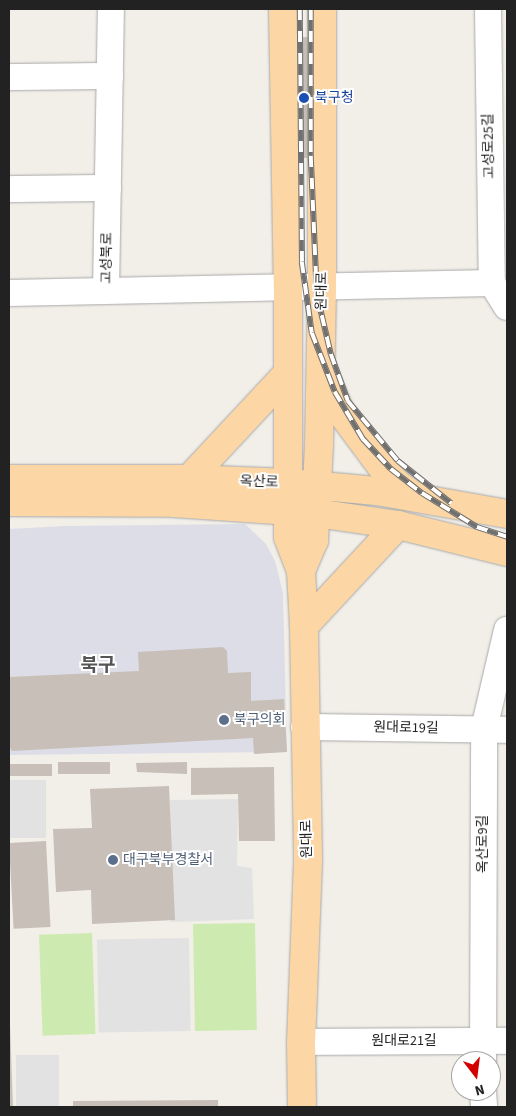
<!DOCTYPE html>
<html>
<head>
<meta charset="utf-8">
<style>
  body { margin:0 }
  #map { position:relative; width:516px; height:1116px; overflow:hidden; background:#f2efe9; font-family:"Source Sans 3","Noto Sans KR",sans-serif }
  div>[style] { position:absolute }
  .grass>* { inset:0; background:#cdebb0; transform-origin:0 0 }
  .parking>* { inset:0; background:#e2e2e2; transform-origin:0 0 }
  .plaza>* { inset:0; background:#dddde8 }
  .building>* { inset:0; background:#c7bfb8; transform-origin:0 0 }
  .roads { filter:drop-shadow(0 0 1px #a9a9a9) drop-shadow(0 0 1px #a9a9a9) }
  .minor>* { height:26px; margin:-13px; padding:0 13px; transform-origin:13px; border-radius:13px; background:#fff }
  .major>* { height:28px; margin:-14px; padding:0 14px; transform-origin:14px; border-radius:14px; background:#fcd6a4 }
  .rail>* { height:5.5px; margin-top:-2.75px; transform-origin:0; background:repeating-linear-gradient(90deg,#fff 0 11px,#707070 0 22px); box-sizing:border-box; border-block:1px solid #707070 }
  .dots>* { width:14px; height:14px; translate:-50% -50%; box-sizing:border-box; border:2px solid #fff; border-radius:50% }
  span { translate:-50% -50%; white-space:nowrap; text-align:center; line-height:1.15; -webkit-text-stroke:4px #fff; paint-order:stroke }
  .transit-label { font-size:14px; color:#164399 }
  .left { translate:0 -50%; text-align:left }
  .street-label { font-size:14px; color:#222 }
  .service-label { font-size:14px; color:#4e5e75 }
  .district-label { font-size:19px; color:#555; font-weight:700 }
  .frame { position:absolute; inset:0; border:10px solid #222; pointer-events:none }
  .north { position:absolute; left:451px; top:1051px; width:50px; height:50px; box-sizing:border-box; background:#fff; border:1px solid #a7a7a7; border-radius:50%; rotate:165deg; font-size:14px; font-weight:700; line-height:20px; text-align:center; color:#222 }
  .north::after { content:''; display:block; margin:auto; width:18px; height:22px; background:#d40000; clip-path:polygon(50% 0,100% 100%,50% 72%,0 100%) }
</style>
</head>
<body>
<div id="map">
  <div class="grass">
    <div style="left:255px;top:923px;width:107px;height:62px;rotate:89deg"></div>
    <div style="left:92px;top:933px;width:101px;height:53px;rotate:88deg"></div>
  </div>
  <div class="parking">
    <div style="left:9px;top:780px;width:37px;height:58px"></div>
    <div style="clip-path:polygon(238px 799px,237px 866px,252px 868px,254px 919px,171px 922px,170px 800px)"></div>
    <div style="left:189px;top:938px;width:93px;height:92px;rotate:89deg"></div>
    <div style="left:16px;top:1055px;width:43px;height:52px"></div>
  </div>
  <div class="plaza">
    <div style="clip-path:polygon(245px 524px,266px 544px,275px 561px,283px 593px,287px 752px,9px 755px,9px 529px,64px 526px)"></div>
  </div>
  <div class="building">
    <div style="left:321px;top:37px;width:121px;height:31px;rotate:90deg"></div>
    <div style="clip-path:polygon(223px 647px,227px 651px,228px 673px,251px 672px,251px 701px,284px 699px,287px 752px,254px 754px,253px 738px,12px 751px,9px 746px,9px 677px,139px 671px,138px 652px)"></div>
    <div style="left:58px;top:762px;width:52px;height:12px"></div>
    <div style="clip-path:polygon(187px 762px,187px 774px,137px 772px,136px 763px)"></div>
    <div style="left:9px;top:764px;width:43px;height:12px"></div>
    <div style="clip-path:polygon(274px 767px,275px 841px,239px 841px,238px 794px,191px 795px,191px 768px)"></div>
    <div style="clip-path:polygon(169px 786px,175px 920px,92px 924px,91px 890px,56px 892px,53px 829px,92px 828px,90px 789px)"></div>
    <div style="left:46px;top:841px;width:86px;height:37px;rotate:87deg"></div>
    <div style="clip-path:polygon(9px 1025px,10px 1025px,13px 1107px,9px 1107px)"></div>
    <div style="clip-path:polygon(218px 1100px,218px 1107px,73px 1107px,73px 1101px)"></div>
  </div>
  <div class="roads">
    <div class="minor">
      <div style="left:488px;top:9px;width:274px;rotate:89.2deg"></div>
      <div style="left:9px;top:77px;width:101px;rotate:-0.6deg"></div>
      <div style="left:9px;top:189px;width:99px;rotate:-0.6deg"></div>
      <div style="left:106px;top:290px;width:281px;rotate:-89deg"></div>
      <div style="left:9px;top:293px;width:483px;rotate:-1.2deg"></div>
      <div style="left:492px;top:283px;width:28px;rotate:58deg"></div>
      <div style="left:304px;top:727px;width:203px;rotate:0.8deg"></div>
      <div style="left:301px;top:1042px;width:206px;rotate:-0.3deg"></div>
      <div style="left:483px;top:1061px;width:332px;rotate:-89.8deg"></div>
      <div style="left:484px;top:729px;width:102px;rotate:-76.9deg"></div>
      <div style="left:483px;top:1091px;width:16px;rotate:86deg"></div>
    </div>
    <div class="major">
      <div style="left:283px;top:9px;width:279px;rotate:89deg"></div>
      <div style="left:288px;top:288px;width:249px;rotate:90deg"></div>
      <div style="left:288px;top:537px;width:36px;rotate:69deg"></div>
      <div style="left:301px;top:571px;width:55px;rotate:86.9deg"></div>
      <div style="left:304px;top:626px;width:235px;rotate:89deg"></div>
      <div style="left:308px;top:861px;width:181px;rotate:92.2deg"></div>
      <div style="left:301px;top:1042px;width:65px;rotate:89.1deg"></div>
      <div style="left:324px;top:375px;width:39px;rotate:66deg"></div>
      <div style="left:340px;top:411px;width:69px;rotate:53.3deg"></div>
      <div style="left:381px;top:466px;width:25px;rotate:48deg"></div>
      <div style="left:398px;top:485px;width:20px;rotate:33deg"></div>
      <div style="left:9px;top:479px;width:180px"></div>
      <div style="left:189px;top:479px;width:100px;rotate:2.3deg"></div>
      <div style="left:289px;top:483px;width:88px;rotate:5.2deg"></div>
      <div style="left:377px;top:491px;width:132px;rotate:10deg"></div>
      <div style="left:189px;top:479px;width:145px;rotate:-47deg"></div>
      <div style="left:9px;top:502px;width:165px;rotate:0.3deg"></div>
      <div style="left:174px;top:503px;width:142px;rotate:4deg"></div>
      <div style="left:316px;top:513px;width:83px;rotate:8.3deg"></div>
      <div style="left:398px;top:525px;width:112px;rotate:13.9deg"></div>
      <div style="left:301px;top:571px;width:33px;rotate:-67deg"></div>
      <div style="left:314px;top:541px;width:95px;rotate:-87deg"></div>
      <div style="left:319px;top:446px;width:160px;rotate:-88.9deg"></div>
      <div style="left:322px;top:286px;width:277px;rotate:-90deg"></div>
      <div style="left:304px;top:626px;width:138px;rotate:-47.1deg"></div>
    </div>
  </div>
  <div class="rail">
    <div style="left:300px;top:9px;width:253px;rotate:89.5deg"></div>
    <div style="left:302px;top:262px;width:72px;rotate:82deg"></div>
    <div style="left:312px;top:333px;width:63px;rotate:68.7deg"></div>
    <div style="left:335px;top:392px;width:55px;rotate:59.2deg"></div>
    <div style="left:363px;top:439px;width:41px;rotate:47deg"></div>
    <div style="left:391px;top:469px;width:39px;rotate:38deg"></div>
    <div style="left:422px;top:493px;width:65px;rotate:31.7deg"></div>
    <div style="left:477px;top:527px;width:32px;rotate:18deg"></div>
    <div style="left:311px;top:9px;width:147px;rotate:90deg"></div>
    <div style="left:311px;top:156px;width:138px;rotate:87.5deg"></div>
    <div style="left:317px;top:294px;width:62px;rotate:76.9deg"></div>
    <div style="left:331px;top:354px;width:50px;rotate:70.1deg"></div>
    <div style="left:348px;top:401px;width:78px;rotate:50.2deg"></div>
    <div style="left:398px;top:461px;width:68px;rotate:38.4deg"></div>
  </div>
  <div class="dots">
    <div style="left:304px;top:98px;background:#1a4fb4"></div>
    <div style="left:224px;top:720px;background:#5c6f8a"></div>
    <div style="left:113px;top:860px;background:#5c6f8a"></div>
  </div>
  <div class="transit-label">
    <span class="left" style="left:315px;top:98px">북구청</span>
  </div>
  <div class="street-label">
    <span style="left:489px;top:146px;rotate:-91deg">고성로25길</span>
    <span style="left:107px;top:258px;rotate:-89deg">고성북로</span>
    <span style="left:322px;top:291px;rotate:-89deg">원대로</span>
    <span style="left:259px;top:482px;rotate:2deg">옥산로</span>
    <span style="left:406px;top:728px;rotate:1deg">원대로19길</span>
    <span style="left:307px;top:839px;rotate:-91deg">원대로</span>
    <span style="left:483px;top:844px;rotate:-90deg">옥산로9길</span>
    <span style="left:404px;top:1041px">원대로21길</span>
  </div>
  <div class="service-label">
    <span class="left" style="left:234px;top:720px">북구의회</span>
    <span class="left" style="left:123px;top:860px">대구북부경찰서</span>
  </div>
  <div class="district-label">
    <span style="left:98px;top:666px">북구</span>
  </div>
  <div class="frame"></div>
  <div class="north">N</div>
</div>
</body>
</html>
